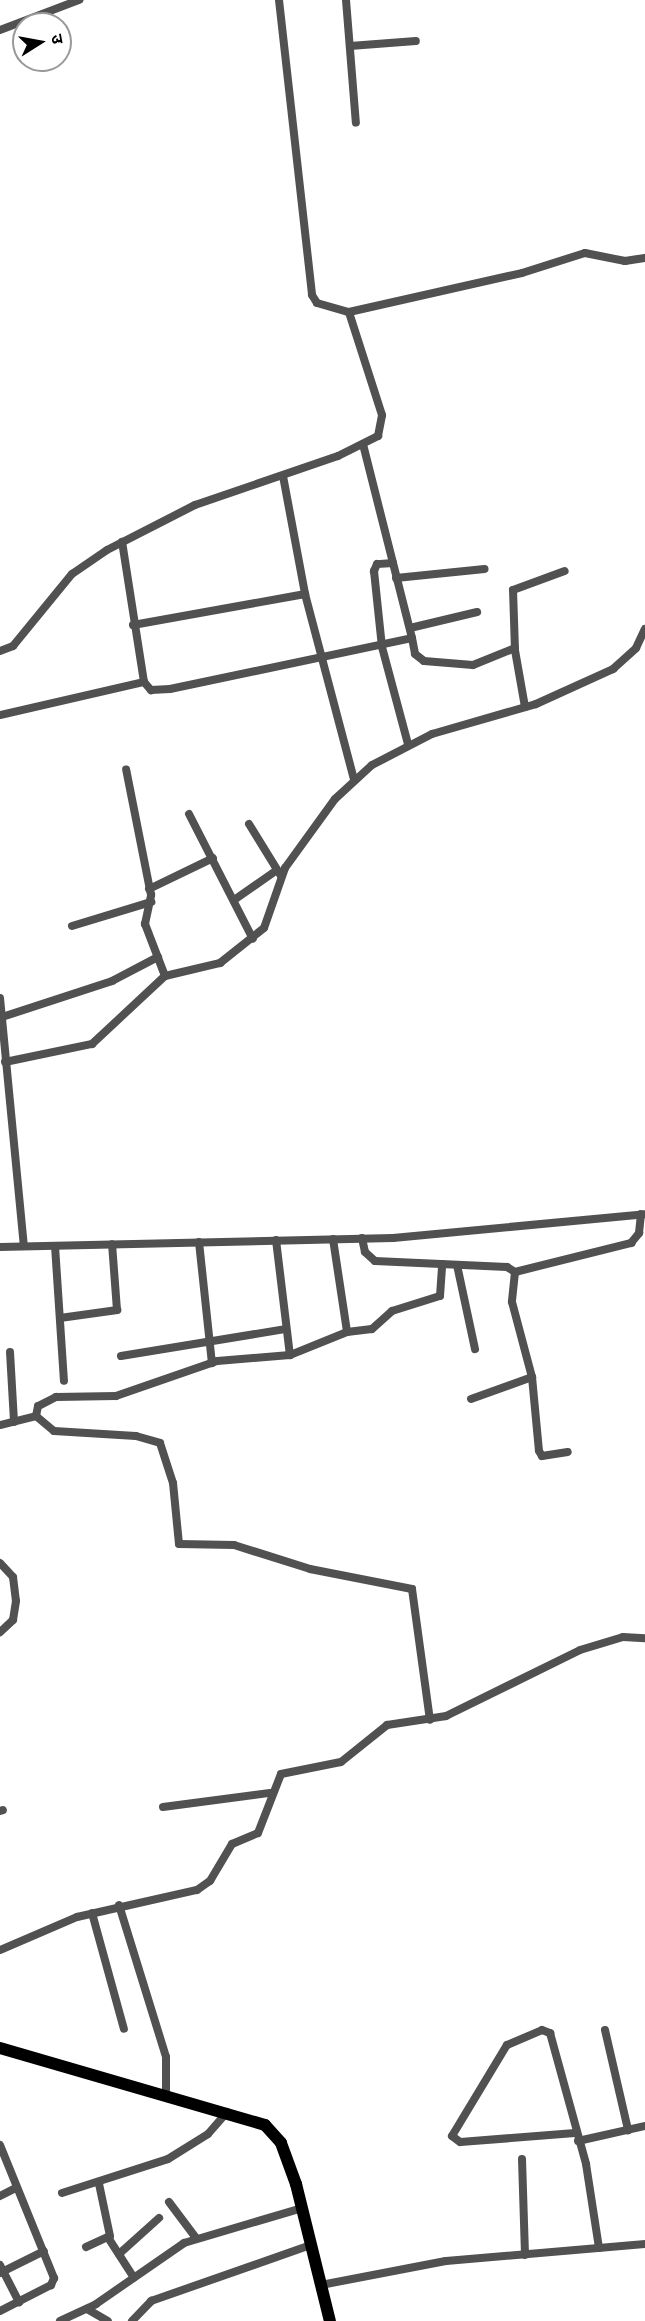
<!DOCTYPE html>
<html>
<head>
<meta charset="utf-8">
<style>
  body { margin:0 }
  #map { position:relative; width:645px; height:2321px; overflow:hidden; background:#fff; font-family:Mulish,"Noto Sans Devanagari",sans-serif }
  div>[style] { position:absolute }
  .minor>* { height:8px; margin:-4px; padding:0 4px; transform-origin:4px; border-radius:4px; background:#515151 }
  .primary>* { height:12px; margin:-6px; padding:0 6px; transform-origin:6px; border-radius:6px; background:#000 }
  span { translate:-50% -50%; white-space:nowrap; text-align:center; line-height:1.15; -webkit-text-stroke:6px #fff; paint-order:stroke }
  .north { position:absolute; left:12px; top:12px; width:60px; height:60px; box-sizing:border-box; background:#fff; border:2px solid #999; border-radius:50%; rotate:79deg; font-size:16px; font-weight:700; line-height:24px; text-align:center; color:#000 }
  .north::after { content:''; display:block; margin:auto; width:21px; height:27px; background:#000; clip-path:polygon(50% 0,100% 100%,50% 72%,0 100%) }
</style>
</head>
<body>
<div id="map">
  <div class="minor">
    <div style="left:279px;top:0;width:297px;rotate:83.6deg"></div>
    <div style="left:312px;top:295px;width:9px;rotate:58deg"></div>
    <div style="left:317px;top:303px;width:33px;rotate:16deg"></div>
    <div style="left:346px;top:0;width:123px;rotate:85.4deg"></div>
    <div style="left:0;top:30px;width:85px;rotate:-20.8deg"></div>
    <div style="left:350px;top:46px;width:66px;rotate:-4.3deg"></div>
    <div style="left:283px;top:476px;width:120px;rotate:79.4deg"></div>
    <div style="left:305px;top:594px;width:191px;rotate:75.2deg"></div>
    <div style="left:393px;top:563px;width:16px;rotate:176deg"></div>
    <div style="left:377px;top:564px;width:8px;rotate:113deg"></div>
    <div style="left:374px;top:571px;width:76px;rotate:84deg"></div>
    <div style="left:382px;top:647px;width:100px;rotate:75deg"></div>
    <div style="left:396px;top:578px;width:89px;rotate:-5.8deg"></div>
    <div style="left:133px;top:625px;width:175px;rotate:-10.2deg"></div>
    <div style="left:410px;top:628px;width:69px;rotate:-13.4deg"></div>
    <div style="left:412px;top:638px;width:16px;rotate:79deg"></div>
    <div style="left:415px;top:654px;width:11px;rotate:38deg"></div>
    <div style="left:424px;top:661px;width:49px;rotate:4.7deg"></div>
    <div style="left:473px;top:665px;width:45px;rotate:-22deg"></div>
    <div style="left:0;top:651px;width:14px;rotate:-21deg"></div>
    <div style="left:13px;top:646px;width:93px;rotate:-50.7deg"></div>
    <div style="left:72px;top:574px;width:42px;rotate:-34.4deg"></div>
    <div style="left:107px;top:550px;width:99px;rotate:-27.1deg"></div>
    <div style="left:195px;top:505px;width:151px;rotate:-18.9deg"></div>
    <div style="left:338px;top:456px;width:45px;rotate:-26.6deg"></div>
    <div style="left:378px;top:436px;width:21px;rotate:-79deg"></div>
    <div style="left:382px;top:415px;width:108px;rotate:-107.8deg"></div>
    <div style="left:349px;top:312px;width:177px;rotate:-12.7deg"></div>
    <div style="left:522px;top:273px;width:66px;rotate:-17.6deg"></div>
    <div style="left:585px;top:253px;width:41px;rotate:11.3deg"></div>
    <div style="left:625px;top:261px;width:20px;rotate:-9deg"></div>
    <div style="left:144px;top:682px;width:11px;rotate:49deg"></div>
    <div style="left:151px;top:690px;width:19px;rotate:-3deg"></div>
    <div style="left:170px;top:689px;width:247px;rotate:-11.9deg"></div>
    <div style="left:412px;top:638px;width:199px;rotate:-104.2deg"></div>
    <div style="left:525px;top:707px;width:58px;rotate:-100deg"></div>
    <div style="left:515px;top:650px;width:60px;rotate:-91.9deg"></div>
    <div style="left:513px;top:590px;width:55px;rotate:-20.1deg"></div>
    <div style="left:0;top:715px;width:148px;rotate:-12.9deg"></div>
    <div style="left:144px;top:682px;width:142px;rotate:-98.9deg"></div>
    <div style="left:189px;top:814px;width:140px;rotate:62.9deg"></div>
    <div style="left:249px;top:824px;width:61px;rotate:58.4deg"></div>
    <div style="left:149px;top:889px;width:71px;rotate:-25.8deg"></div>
    <div style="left:234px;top:900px;width:52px;rotate:-34.9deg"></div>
    <div style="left:72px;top:926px;width:83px;rotate:-16.9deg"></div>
    <div style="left:165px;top:976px;width:57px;rotate:-13.3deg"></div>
    <div style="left:220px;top:963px;width:56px;rotate:-38.5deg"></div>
    <div style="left:264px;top:928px;width:64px;rotate:-70.7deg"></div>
    <div style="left:285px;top:868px;width:85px;rotate:-54.1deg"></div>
    <div style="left:335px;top:799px;width:50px;rotate:-42.6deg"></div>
    <div style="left:372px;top:765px;width:68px;rotate:-27.3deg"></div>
    <div style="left:432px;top:734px;width:108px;rotate:-16.1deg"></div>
    <div style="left:536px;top:704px;width:85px;rotate:-24.4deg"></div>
    <div style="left:613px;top:669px;width:31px;rotate:-42deg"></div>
    <div style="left:636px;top:648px;width:21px;rotate:-65deg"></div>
    <div style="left:0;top:998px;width:249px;rotate:84.5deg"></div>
    <div style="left:2px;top:1017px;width:116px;rotate:-18.1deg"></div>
    <div style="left:112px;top:981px;width:52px;rotate:-27.6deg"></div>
    <div style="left:5px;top:1062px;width:89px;rotate:-11.7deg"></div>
    <div style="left:92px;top:1044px;width:100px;rotate:-43deg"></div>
    <div style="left:165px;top:976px;width:56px;rotate:-111deg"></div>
    <div style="left:145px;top:924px;width:30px;rotate:-78deg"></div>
    <div style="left:151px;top:895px;width:128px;rotate:-101.2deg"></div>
    <div style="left:362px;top:1238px;width:14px;rotate:78deg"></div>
    <div style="left:365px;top:1252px;width:13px;rotate:42deg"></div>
    <div style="left:375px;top:1261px;width:132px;rotate:2.6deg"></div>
    <div style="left:507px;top:1267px;width:9px;rotate:32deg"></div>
    <div style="left:515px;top:1272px;width:30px;rotate:96deg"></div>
    <div style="left:512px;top:1302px;width:78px;rotate:75.1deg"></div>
    <div style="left:532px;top:1377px;width:74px;rotate:84.6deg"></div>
    <div style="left:539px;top:1451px;width:6px;rotate:59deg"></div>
    <div style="left:542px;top:1456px;width:26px;rotate:-9deg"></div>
    <div style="left:333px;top:1239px;width:94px;rotate:81.4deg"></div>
    <div style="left:347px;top:1332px;width:61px;rotate:158deg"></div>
    <div style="left:290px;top:1355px;width:73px;rotate:175.3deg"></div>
    <div style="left:217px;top:1361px;width:107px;rotate:160.9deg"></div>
    <div style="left:116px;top:1396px;width:60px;rotate:179deg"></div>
    <div style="left:56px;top:1397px;width:20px;rotate:153deg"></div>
    <div style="left:38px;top:1406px;width:10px;rotate:101deg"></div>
    <div style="left:36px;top:1416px;width:23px;rotate:40deg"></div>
    <div style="left:54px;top:1431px;width:82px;rotate:3.5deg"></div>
    <div style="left:136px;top:1436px;width:25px;rotate:16deg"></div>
    <div style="left:160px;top:1443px;width:42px;rotate:72deg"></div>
    <div style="left:173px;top:1483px;width:61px;rotate:84.4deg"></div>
    <div style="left:179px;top:1544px;width:55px;rotate:1deg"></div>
    <div style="left:234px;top:1545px;width:80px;rotate:17.5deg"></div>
    <div style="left:310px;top:1569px;width:104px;rotate:11.1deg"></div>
    <div style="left:412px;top:1589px;width:132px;rotate:82.2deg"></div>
    <div style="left:276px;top:1240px;width:116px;rotate:83.1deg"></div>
    <div style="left:199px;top:1242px;width:122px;rotate:83.9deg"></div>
    <div style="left:55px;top:1246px;width:135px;rotate:86.2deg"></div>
    <div style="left:0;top:1247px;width:393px;rotate:-1.3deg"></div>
    <div style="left:393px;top:1238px;width:253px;rotate:-5.4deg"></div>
    <div style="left:457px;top:1265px;width:86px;rotate:77.9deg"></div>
    <div style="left:515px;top:1272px;width:120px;rotate:-14deg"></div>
    <div style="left:631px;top:1243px;width:13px;rotate:-51deg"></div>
    <div style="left:639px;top:1233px;width:19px;rotate:-84deg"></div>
    <div style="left:60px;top:1318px;width:58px;rotate:-8deg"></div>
    <div style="left:117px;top:1310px;width:66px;rotate:-94.3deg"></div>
    <div style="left:347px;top:1332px;width:25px;rotate:-7deg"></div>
    <div style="left:372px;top:1329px;width:27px;rotate:-42deg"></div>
    <div style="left:392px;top:1311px;width:50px;rotate:-17.4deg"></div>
    <div style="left:440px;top:1296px;width:32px;rotate:-86deg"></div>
    <div style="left:10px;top:1352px;width:70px;rotate:86.7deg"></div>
    <div style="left:121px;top:1356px;width:166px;rotate:-9.3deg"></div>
    <div style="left:471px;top:1399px;width:65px;rotate:-19.8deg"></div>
    <div style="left:0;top:1425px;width:37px;rotate:-14deg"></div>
    <div style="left:0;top:1563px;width:19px;rotate:47deg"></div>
    <div style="left:13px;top:1577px;width:24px;rotate:83deg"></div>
    <div style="left:16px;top:1601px;width:19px;rotate:99deg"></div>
    <div style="left:13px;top:1620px;width:18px;rotate:137deg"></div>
    <div style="left:163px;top:1807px;width:108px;rotate:-7.5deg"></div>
    <div style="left:0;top:1811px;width:3px;rotate:-18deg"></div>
    <div style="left:119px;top:1905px;width:159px;rotate:72.8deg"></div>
    <div style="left:166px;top:2057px;width:37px;rotate:90deg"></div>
    <div style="left:92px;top:1913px;width:120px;rotate:74.6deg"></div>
    <div style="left:0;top:1950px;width:84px;rotate:-23.2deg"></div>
    <div style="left:77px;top:1917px;width:123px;rotate:-12.7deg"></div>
    <div style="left:197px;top:1890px;width:16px;rotate:-35deg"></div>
    <div style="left:210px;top:1881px;width:43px;rotate:-59.3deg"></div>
    <div style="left:232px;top:1844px;width:28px;rotate:-23deg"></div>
    <div style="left:258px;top:1833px;width:63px;rotate:-68.7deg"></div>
    <div style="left:281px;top:1774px;width:61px;rotate:-11.3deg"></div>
    <div style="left:341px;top:1762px;width:59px;rotate:-38.8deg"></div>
    <div style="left:387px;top:1725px;width:60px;rotate:-8.7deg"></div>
    <div style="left:446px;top:1716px;width:149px;rotate:-26.2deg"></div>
    <div style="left:580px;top:1650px;width:45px;rotate:-16.8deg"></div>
    <div style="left:623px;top:1637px;width:22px;rotate:3deg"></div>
    <div style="left:605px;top:2030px;width:103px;rotate:77deg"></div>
    <div style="left:575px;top:2133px;width:115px;rotate:175.5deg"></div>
    <div style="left:460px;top:2142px;width:10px;rotate:-143deg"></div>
    <div style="left:452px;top:2136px;width:106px;rotate:-58.9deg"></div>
    <div style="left:507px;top:2045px;width:38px;rotate:-23deg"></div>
    <div style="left:542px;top:2030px;width:9px;rotate:21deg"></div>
    <div style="left:550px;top:2033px;width:136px;rotate:74.6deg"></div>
    <div style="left:586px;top:2164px;width:85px;rotate:81.2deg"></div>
    <div style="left:578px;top:2141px;width:69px;rotate:-12.6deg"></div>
    <div style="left:0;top:2145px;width:144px;rotate:67.9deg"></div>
    <div style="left:54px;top:2278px;width:8px;rotate:113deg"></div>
    <div style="left:51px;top:2285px;width:57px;rotate:153deg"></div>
    <div style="left:522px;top:2159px;width:96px;rotate:88.2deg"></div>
    <div style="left:62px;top:2193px;width:111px;rotate:-17.8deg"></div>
    <div style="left:168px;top:2159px;width:47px;rotate:-32deg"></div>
    <div style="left:208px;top:2134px;width:29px;rotate:-49deg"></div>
    <div style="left:0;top:2196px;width:18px;rotate:-27deg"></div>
    <div style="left:169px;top:2202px;width:45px;rotate:53.1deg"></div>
    <div style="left:109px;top:2239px;width:46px;rotate:57.3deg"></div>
    <div style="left:86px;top:2247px;width:26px;rotate:-25deg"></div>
    <div style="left:110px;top:2236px;width:53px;rotate:-101.9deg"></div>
    <div style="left:119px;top:2254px;width:54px;rotate:-42deg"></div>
    <div style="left:0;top:2265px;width:42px;rotate:62.8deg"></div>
    <div style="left:0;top:2273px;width:49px;rotate:-26.6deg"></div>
    <div style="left:321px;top:2285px;width:127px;rotate:-10.9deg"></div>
    <div style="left:446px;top:2261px;width:200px;rotate:-4.9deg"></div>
    <div style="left:87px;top:2309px;width:24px;rotate:30deg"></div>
    <div style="left:60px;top:2321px;width:40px;rotate:-25deg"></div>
    <div style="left:96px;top:2304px;width:107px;rotate:-34.7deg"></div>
    <div style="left:184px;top:2243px;width:123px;rotate:-16.5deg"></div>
    <div style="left:132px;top:2321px;width:28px;rotate:-46deg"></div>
    <div style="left:151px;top:2301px;width:170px;rotate:-19.3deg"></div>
  </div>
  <div class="primary">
    <div style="left:0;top:2048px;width:276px;rotate:16.2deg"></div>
    <div style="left:265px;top:2125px;width:24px;rotate:48deg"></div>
    <div style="left:281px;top:2143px;width:44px;rotate:69.9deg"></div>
    <div style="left:296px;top:2184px;width:141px;rotate:76.1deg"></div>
  </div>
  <div class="north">उ</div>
</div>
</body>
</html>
